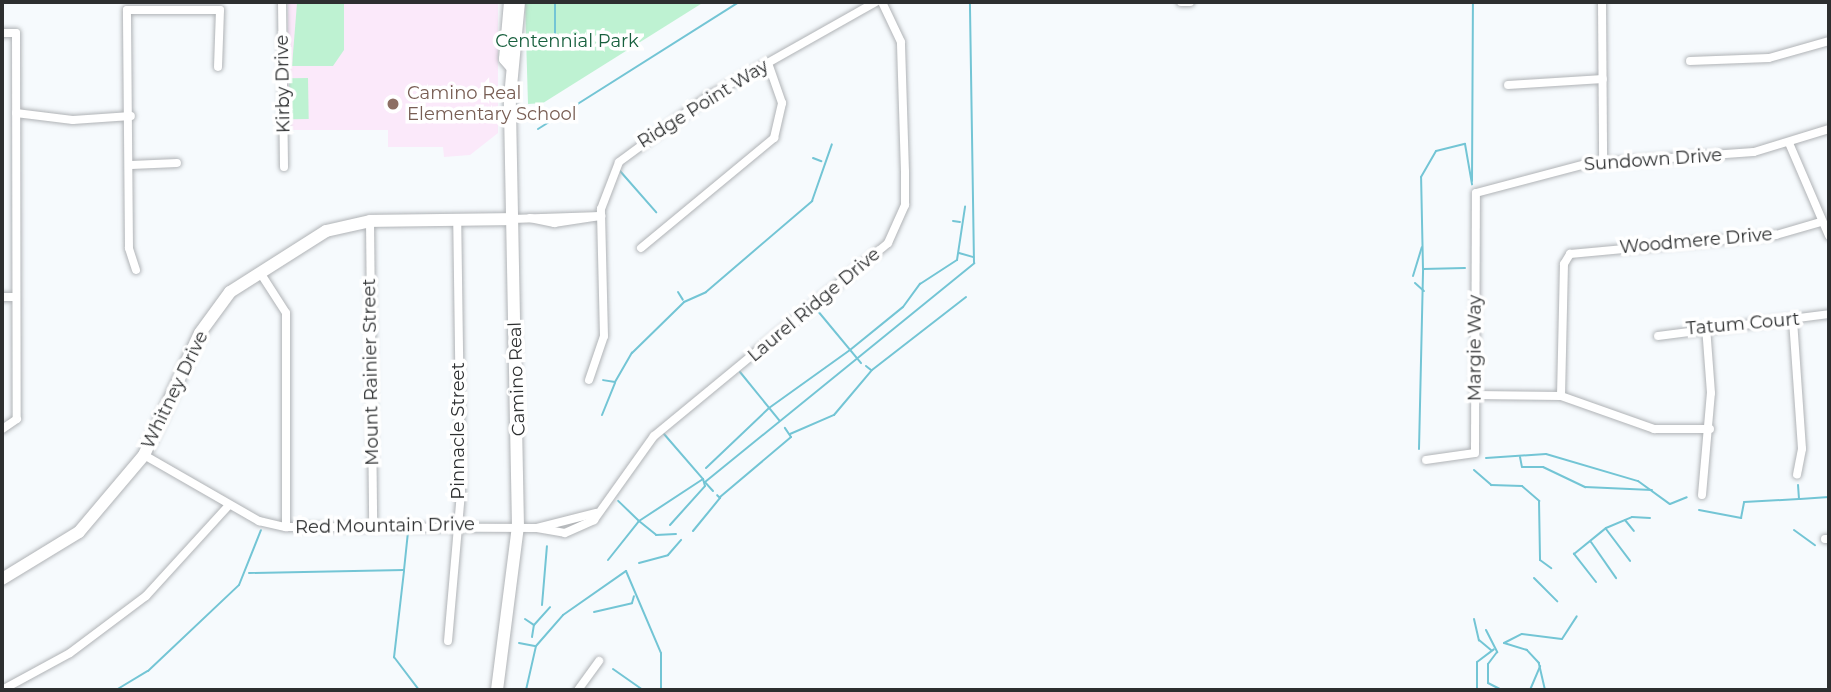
<!DOCTYPE html>
<html>
<head>
<meta charset="utf-8">
<style>
  body { margin:0 }
  #map { position:relative; width:1831px; height:692px; overflow:hidden; background:#f6fafd; font-family:Montserrat,sans-serif }
  div>[style] { position:absolute }
  .education>* { inset:0; background:#fbe9fa }
  .green>* { inset:0; background:#bef2d2; transform-origin:0 0 }
  .stream>* { height:2px; margin:-1px; padding:0 1px; transform-origin:1px; border-radius:1px; background:#73c5d5 }
  .roads { filter:drop-shadow(0 0 2px #b0b3b6) drop-shadow(0 0 2px #b0b3b6) }
  .street>* { height:8px; margin:-4px; padding:0 4px; transform-origin:4px; border-radius:4px; background:#fff }
  .secondary>* { height:12px; margin:-6px; padding:0 6px; transform-origin:6px; border-radius:6px; background:#fff }
  .dots>* { width:19px; height:19px; translate:-50% -50%; box-sizing:border-box; border:4px solid #fff; border-radius:50% }
  span { translate:-50% -50%; white-space:nowrap; text-align:center; line-height:1.15; -webkit-text-stroke:7px #fff; paint-order:stroke }
  .park-label { font-size:18px; color:#18603e }
  .street-label { font-size:18px; color:#2d2f30 }
  .education-label { font-size:18px; color:#785e54 }
  .left { translate:0 -50%; text-align:left }
  .frame { position:absolute; inset:0; border:4px solid #2d2f30; pointer-events:none }
</style>
</head>
<body>
<div id="map">
  <div class="education">
    <div style="clip-path:polygon(288px 2px,498px 2px,498px 133px,470px 155px,444px 157px,443px 147px,388px 147px,388px 130px,287px 130px)"></div>
  </div>
  <div class="green">
    <div style="clip-path:polygon(344px 2px,344px 50px,333px 66px,292px 66px,297px 3px)"></div>
    <div style="clip-path:polygon(525px 2px,704px 2px,543px 103px,528px 104px)"></div>
    <div style="left:308px;top:78px;width:41px;height:19px;rotate:89deg"></div>
  </div>
  <div class="stream">
    <div style="left:555px;top:2px;width:47px;rotate:90deg"></div>
    <div style="left:538px;top:129px;width:238px;rotate:-32.3deg"></div>
    <div style="left:813px;top:158px;width:9px;rotate:21deg"></div>
    <div style="left:620px;top:171px;width:55px;rotate:48.7deg"></div>
    <div style="left:1472px;top:181px;width:179px;rotate:-89.7deg"></div>
    <div style="left:953px;top:221px;width:7px;rotate:8deg"></div>
    <div style="left:959px;top:253px;width:15px;rotate:16deg"></div>
    <div style="left:1465px;top:268px;width:42px;rotate:178.6deg"></div>
    <div style="left:1423px;top:269px;width:92px;rotate:-91.2deg"></div>
    <div style="left:1421px;top:177px;width:30px;rotate:-60deg"></div>
    <div style="left:1436px;top:151px;width:30px;rotate:-14deg"></div>
    <div style="left:1465px;top:144px;width:41px;rotate:80.1deg"></div>
    <div style="left:1413px;top:276px;width:30px;rotate:-73deg"></div>
    <div style="left:1415px;top:283px;width:12px;rotate:42deg"></div>
    <div style="left:678px;top:292px;width:9px;rotate:58deg"></div>
    <div style="left:817px;top:310px;width:69px;rotate:50.3deg"></div>
    <div style="left:866px;top:366px;width:6px;rotate:39deg"></div>
    <div style="left:740px;top:372px;width:62px;rotate:50.9deg"></div>
    <div style="left:615px;top:382px;width:34px;rotate:-60deg"></div>
    <div style="left:632px;top:353px;width:73px;rotate:-44.4deg"></div>
    <div style="left:684px;top:302px;width:24px;rotate:-24deg"></div>
    <div style="left:706px;top:292px;width:140px;rotate:-40.6deg"></div>
    <div style="left:812px;top:201px;width:60px;rotate:-70.7deg"></div>
    <div style="left:602px;top:415px;width:35px;rotate:-68deg"></div>
    <div style="left:615px;top:382px;width:12px;rotate:-171deg"></div>
    <div style="left:664px;top:434px;width:60px;rotate:49.1deg"></div>
    <div style="left:703px;top:479px;width:77px;rotate:146.7deg"></div>
    <div style="left:639px;top:521px;width:22px;rotate:39deg"></div>
    <div style="left:656px;top:535px;width:20px;rotate:-3deg"></div>
    <div style="left:790px;top:434px;width:48px;rotate:-23.4deg"></div>
    <div style="left:834px;top:415px;width:59px;rotate:-49.8deg"></div>
    <div style="left:872px;top:370px;width:119px;rotate:-37.8deg"></div>
    <div style="left:1419px;top:449px;width:179px;rotate:-88.7deg"></div>
    <div style="left:1520px;top:457px;width:10px;rotate:79deg"></div>
    <div style="left:1522px;top:467px;width:21px"></div>
    <div style="left:1543px;top:467px;width:47px;rotate:25.5deg"></div>
    <div style="left:1585px;top:487px;width:67px;rotate:2.6deg"></div>
    <div style="left:1486px;top:458px;width:60px;rotate:-3.8deg"></div>
    <div style="left:1546px;top:454px;width:96px;rotate:16.4deg"></div>
    <div style="left:1638px;top:481px;width:39px;rotate:36deg"></div>
    <div style="left:1670px;top:504px;width:18px;rotate:-22deg"></div>
    <div style="left:706px;top:468px;width:87px;rotate:-43.6deg"></div>
    <div style="left:769px;top:408px;width:100px;rotate:-35.6deg"></div>
    <div style="left:850px;top:350px;width:68px;rotate:-39.1deg"></div>
    <div style="left:903px;top:307px;width:29px;rotate:-54deg"></div>
    <div style="left:920px;top:284px;width:44px;rotate:-33deg"></div>
    <div style="left:957px;top:260px;width:54px;rotate:-81.4deg"></div>
    <div style="left:1474px;top:470px;width:23px;rotate:41deg"></div>
    <div style="left:1491px;top:485px;width:31px;rotate:2deg"></div>
    <div style="left:1522px;top:486px;width:23px;rotate:41deg"></div>
    <div style="left:1539px;top:501px;width:59px;rotate:89deg"></div>
    <div style="left:1540px;top:560px;width:14px;rotate:36deg"></div>
    <div style="left:713px;top:491px;width:12px;rotate:-132deg"></div>
    <div style="left:705px;top:482px;width:347px;rotate:-39.1deg"></div>
    <div style="left:974px;top:263px;width:261px;rotate:-90.9deg"></div>
    <div style="left:720px;top:497px;width:93px;rotate:-40.2deg"></div>
    <div style="left:791px;top:437px;width:11px;rotate:-124deg"></div>
    <div style="left:1800px;top:499px;width:29px;rotate:-4deg"></div>
    <div style="left:1699px;top:510px;width:43px;rotate:10.8deg"></div>
    <div style="left:1741px;top:518px;width:16px;rotate:-79deg"></div>
    <div style="left:1744px;top:502px;width:55px;rotate:-3.1deg"></div>
    <div style="left:1799px;top:499px;width:14px;rotate:-94deg"></div>
    <div style="left:1625px;top:520px;width:14px;rotate:51deg"></div>
    <div style="left:670px;top:525px;width:52px;rotate:-48.1deg"></div>
    <div style="left:705px;top:486px;width:7px;rotate:-106deg"></div>
    <div style="left:1606px;top:529px;width:40px;rotate:53deg"></div>
    <div style="left:1794px;top:530px;width:26px;rotate:36deg"></div>
    <div style="left:693px;top:531px;width:43px;rotate:-50.7deg"></div>
    <div style="left:720px;top:498px;width:4px;rotate:-135deg"></div>
    <div style="left:1591px;top:542px;width:44px;rotate:55.2deg"></div>
    <div style="left:608px;top:560px;width:50px;rotate:-51.5deg"></div>
    <div style="left:639px;top:521px;width:29px;rotate:-136deg"></div>
    <div style="left:639px;top:563px;width:30px;rotate:-15deg"></div>
    <div style="left:668px;top:555px;width:20px;rotate:-49deg"></div>
    <div style="left:404px;top:571px;width:87px;rotate:96.6deg"></div>
    <div style="left:394px;top:657px;width:41px;rotate:52.9deg"></div>
    <div style="left:249px;top:573px;width:155px;rotate:-1.1deg"></div>
    <div style="left:404px;top:570px;width:39px;rotate:-84deg"></div>
    <div style="left:1534px;top:578px;width:33px;rotate:45deg"></div>
    <div style="left:1596px;top:582px;width:36px;rotate:-128deg"></div>
    <div style="left:1574px;top:554px;width:41px;rotate:-39.1deg"></div>
    <div style="left:1606px;top:528px;width:28px;rotate:-23deg"></div>
    <div style="left:1632px;top:517px;width:18px;rotate:3deg"></div>
    <div style="left:542px;top:605px;width:59px;rotate:-85.2deg"></div>
    <div style="left:594px;top:612px;width:39px;rotate:-13deg"></div>
    <div style="left:632px;top:603px;width:7px;rotate:-74deg"></div>
    <div style="left:525px;top:619px;width:11px;rotate:34deg"></div>
    <div style="left:534px;top:625px;width:24px;rotate:-48deg"></div>
    <div style="left:1474px;top:619px;width:22px;rotate:77deg"></div>
    <div style="left:1479px;top:640px;width:16px;rotate:40deg"></div>
    <div style="left:1486px;top:630px;width:25px;rotate:63deg"></div>
    <div style="left:1497px;top:652px;width:15px;rotate:127deg"></div>
    <div style="left:1488px;top:664px;width:19px;rotate:90deg"></div>
    <div style="left:1488px;top:683px;width:16px;rotate:27deg"></div>
    <div style="left:532px;top:637px;width:12px;rotate:-81deg"></div>
    <div style="left:519px;top:643px;width:16px;rotate:11deg"></div>
    <div style="left:613px;top:669px;width:37px;rotate:35deg"></div>
    <div style="left:116px;top:690px;width:37px;rotate:-31deg"></div>
    <div style="left:148px;top:671px;width:125px;rotate:-43.4deg"></div>
    <div style="left:239px;top:585px;width:59px;rotate:-68.2deg"></div>
    <div style="left:526px;top:690px;width:45px;rotate:-77.2deg"></div>
    <div style="left:536px;top:646px;width:41px;rotate:-48.9deg"></div>
    <div style="left:563px;top:615px;width:77px;rotate:-34.9deg"></div>
    <div style="left:626px;top:571px;width:89px;rotate:66.9deg"></div>
    <div style="left:661px;top:653px;width:37px;rotate:90deg"></div>
    <div style="left:1477px;top:690px;width:28px;rotate:-90deg"></div>
    <div style="left:1477px;top:662px;width:21px;rotate:-37deg"></div>
    <div style="left:1530px;top:690px;width:26px;rotate:-67deg"></div>
    <div style="left:1545px;top:690px;width:28px;rotate:-103deg"></div>
    <div style="left:1539px;top:663px;width:18px;rotate:-133deg"></div>
    <div style="left:1527px;top:650px;width:24px;rotate:-163deg"></div>
    <div style="left:1504px;top:643px;width:20px;rotate:-27deg"></div>
    <div style="left:1522px;top:634px;width:40px;rotate:7.1deg"></div>
    <div style="left:1562px;top:639px;width:27px;rotate:-57deg"></div>
  </div>
  <div class="roads">
    <div class="street">
      <div style="left:282px;top:2px;width:165px;rotate:89.3deg"></div>
      <div style="left:1181px;top:2px;width:9px"></div>
      <div style="left:1602px;top:2px;width:160px;rotate:89.6deg"></div>
      <div style="left:2px;top:33px;width:14px"></div>
      <div style="left:16px;top:33px;width:386px;rotate:89.9deg"></div>
      <div style="left:17px;top:419px;width:18px;rotate:146deg"></div>
      <div style="left:1690px;top:61px;width:79px;rotate:-2.2deg"></div>
      <div style="left:1769px;top:58px;width:62px;rotate:-15.8deg"></div>
      <div style="left:1508px;top:85px;width:95px;rotate:-3.6deg"></div>
      <div style="left:16px;top:113px;width:57px;rotate:7deg"></div>
      <div style="left:73px;top:120px;width:58px;rotate:-3.9deg"></div>
      <div style="left:1789px;top:143px;width:101px;rotate:66.7deg"></div>
      <div style="left:131px;top:165px;width:46px;rotate:-2.5deg"></div>
      <div style="left:530px;top:218px;width:25px;rotate:12deg"></div>
      <div style="left:554px;top:223px;width:48px;rotate:-8.5deg"></div>
      <div style="left:512px;top:219px;width:89px;rotate:-1.9deg"></div>
      <div style="left:370px;top:221px;width:302px;rotate:89.4deg"></div>
      <div style="left:641px;top:248px;width:173px;rotate:-39.6deg"></div>
      <div style="left:774px;top:138px;width:36px;rotate:-77deg"></div>
      <div style="left:782px;top:103px;width:42px;rotate:-109.3deg"></div>
      <div style="left:136px;top:270px;width:23px;rotate:-108deg"></div>
      <div style="left:129px;top:248px;width:238px;rotate:-90.5deg"></div>
      <div style="left:127px;top:10px;width:93px"></div>
      <div style="left:220px;top:10px;width:57px;rotate:92deg"></div>
      <div style="left:261px;top:274px;width:46px;rotate:57.3deg"></div>
      <div style="left:286px;top:313px;width:214px;rotate:90deg"></div>
      <div style="left:2px;top:297px;width:12px"></div>
      <div style="left:1793px;top:320px;width:129px;rotate:86deg"></div>
      <div style="left:1802px;top:449px;width:26px;rotate:101deg"></div>
      <div style="left:1658px;top:336px;width:172px;rotate:-7.3deg"></div>
      <div style="left:589px;top:380px;width:46px;rotate:-71.2deg"></div>
      <div style="left:604px;top:336px;width:127px;rotate:-91.4deg"></div>
      <div style="left:601px;top:209px;width:50px;rotate:-69deg"></div>
      <div style="left:619px;top:162px;width:112px;rotate:-36.3deg"></div>
      <div style="left:709px;top:96px;width:192px;rotate:-29.4deg"></div>
      <div style="left:1475px;top:395px;width:86px;rotate:0.7deg"></div>
      <div style="left:1561px;top:396px;width:99px;rotate:19.5deg"></div>
      <div style="left:1654px;top:429px;width:56px"></div>
      <div style="left:1561px;top:396px;width:132px;rotate:-88.7deg"></div>
      <div style="left:1564px;top:264px;width:12px;rotate:-59deg"></div>
      <div style="left:1570px;top:254px;width:207px;rotate:-5.3deg"></div>
      <div style="left:1776px;top:235px;width:47px;rotate:-16.1deg"></div>
      <div style="left:144px;top:455px;width:133px;rotate:29.9deg"></div>
      <div style="left:259px;top:521px;width:28px;rotate:13deg"></div>
      <div style="left:286px;top:527px;width:251px;rotate:0.2deg"></div>
      <div style="left:537px;top:528px;width:61px;rotate:-14.3deg"></div>
      <div style="left:1426px;top:460px;width:49px;rotate:-8.1deg"></div>
      <div style="left:1475px;top:453px;width:260px;rotate:-89.8deg"></div>
      <div style="left:1476px;top:193px;width:114px;rotate:-14.8deg"></div>
      <div style="left:1586px;top:164px;width:168px;rotate:-4.1deg"></div>
      <div style="left:1754px;top:152px;width:78px;rotate:-17deg"></div>
      <div style="left:1702px;top:495px;width:102px;rotate:-85deg"></div>
      <div style="left:1711px;top:393px;width:66px;rotate:-94.3deg"></div>
      <div style="left:537px;top:528px;width:28px;rotate:10deg"></div>
      <div style="left:565px;top:533px;width:32px;rotate:-24deg"></div>
      <div style="left:594px;top:520px;width:103px;rotate:-54.5deg"></div>
      <div style="left:654px;top:436px;width:303px;rotate:-39.5deg"></div>
      <div style="left:888px;top:243px;width:42px;rotate:-65.9deg"></div>
      <div style="left:905px;top:205px;width:33px;rotate:-90deg"></div>
      <div style="left:905px;top:172px;width:130px;rotate:-91.8deg"></div>
      <div style="left:901px;top:42px;width:44px;rotate:-115.4deg"></div>
      <div style="left:1825px;top:539px;width:4px"></div>
      <div style="left:448px;top:641px;width:150px;rotate:-85deg"></div>
      <div style="left:461px;top:492px;width:272px;rotate:-90.8deg"></div>
      <div style="left:2px;top:690px;width:77px;rotate:-28.6deg"></div>
      <div style="left:70px;top:653px;width:95px;rotate:-36.9deg"></div>
      <div style="left:146px;top:596px;width:123px;rotate:-47.6deg"></div>
      <div style="left:578px;top:690px;width:36px;rotate:-54deg"></div>
    </div>
    <div class="secondary">
      <div style="left:510px;top:2px;width:57px;rotate:95deg"></div>
      <div style="left:505px;top:59px;width:11px;rotate:49deg"></div>
      <div style="left:2px;top:579px;width:90px;rotate:-31.4deg"></div>
      <div style="left:79px;top:532px;width:101px;rotate:-49.8deg"></div>
      <div style="left:144px;top:455px;width:134px;rotate:-65.3deg"></div>
      <div style="left:200px;top:333px;width:51px;rotate:-53.8deg"></div>
      <div style="left:230px;top:292px;width:114px;rotate:-32.4deg"></div>
      <div style="left:326px;top:231px;width:45px;rotate:-12.8deg"></div>
      <div style="left:370px;top:221px;width:142px;rotate:-0.8deg"></div>
      <div style="left:497px;top:690px;width:164px;rotate:-82.7deg"></div>
      <div style="left:518px;top:527px;width:430px;rotate:-91.1deg"></div>
      <div style="left:510px;top:97px;width:95px;rotate:-84.6deg"></div>
    </div>
  </div>
  <div class="dots">
    <div style="left:393px;top:104px;background:#8d6e63"></div>
  </div>
  <div class="park-label">
    <span style="left:567px;top:41px">Centennial Park</span>
  </div>
  <div class="street-label">
    <span style="left:283px;top:84px;rotate:-91deg">Kirby Drive</span>
    <span style="left:703px;top:104px;rotate:-32deg">Ridge Point Way</span>
    <span style="left:1653px;top:160px;rotate:-4deg">Sundown Drive</span>
    <span style="left:1696px;top:241px;rotate:-5deg">Woodmere Drive</span>
    <span style="left:814px;top:305px;rotate:-40deg">Laurel Ridge Drive</span>
    <span style="left:1743px;top:324px;rotate:-5deg">Tatum Court</span>
    <span style="left:1475px;top:348px;rotate:-90deg">Margie Way</span>
    <span style="left:371px;top:372px;rotate:-91deg">Mount Rainier Street</span>
    <span style="left:517px;top:379px;rotate:-92deg">Camino Real</span>
    <span style="left:175px;top:390px;rotate:-64deg">Whitney Drive</span>
    <span style="left:458px;top:431px;rotate:-90deg">Pinnacle Street</span>
    <span style="left:385px;top:526px;rotate:-1deg">Red Mountain Drive</span>
  </div>
  <div class="education-label">
    <span class="left" style="left:407px;top:104px">Camino Real<br>Elementary School</span>
  </div>
  <div class="frame"></div>
</div>
</body>
</html>
